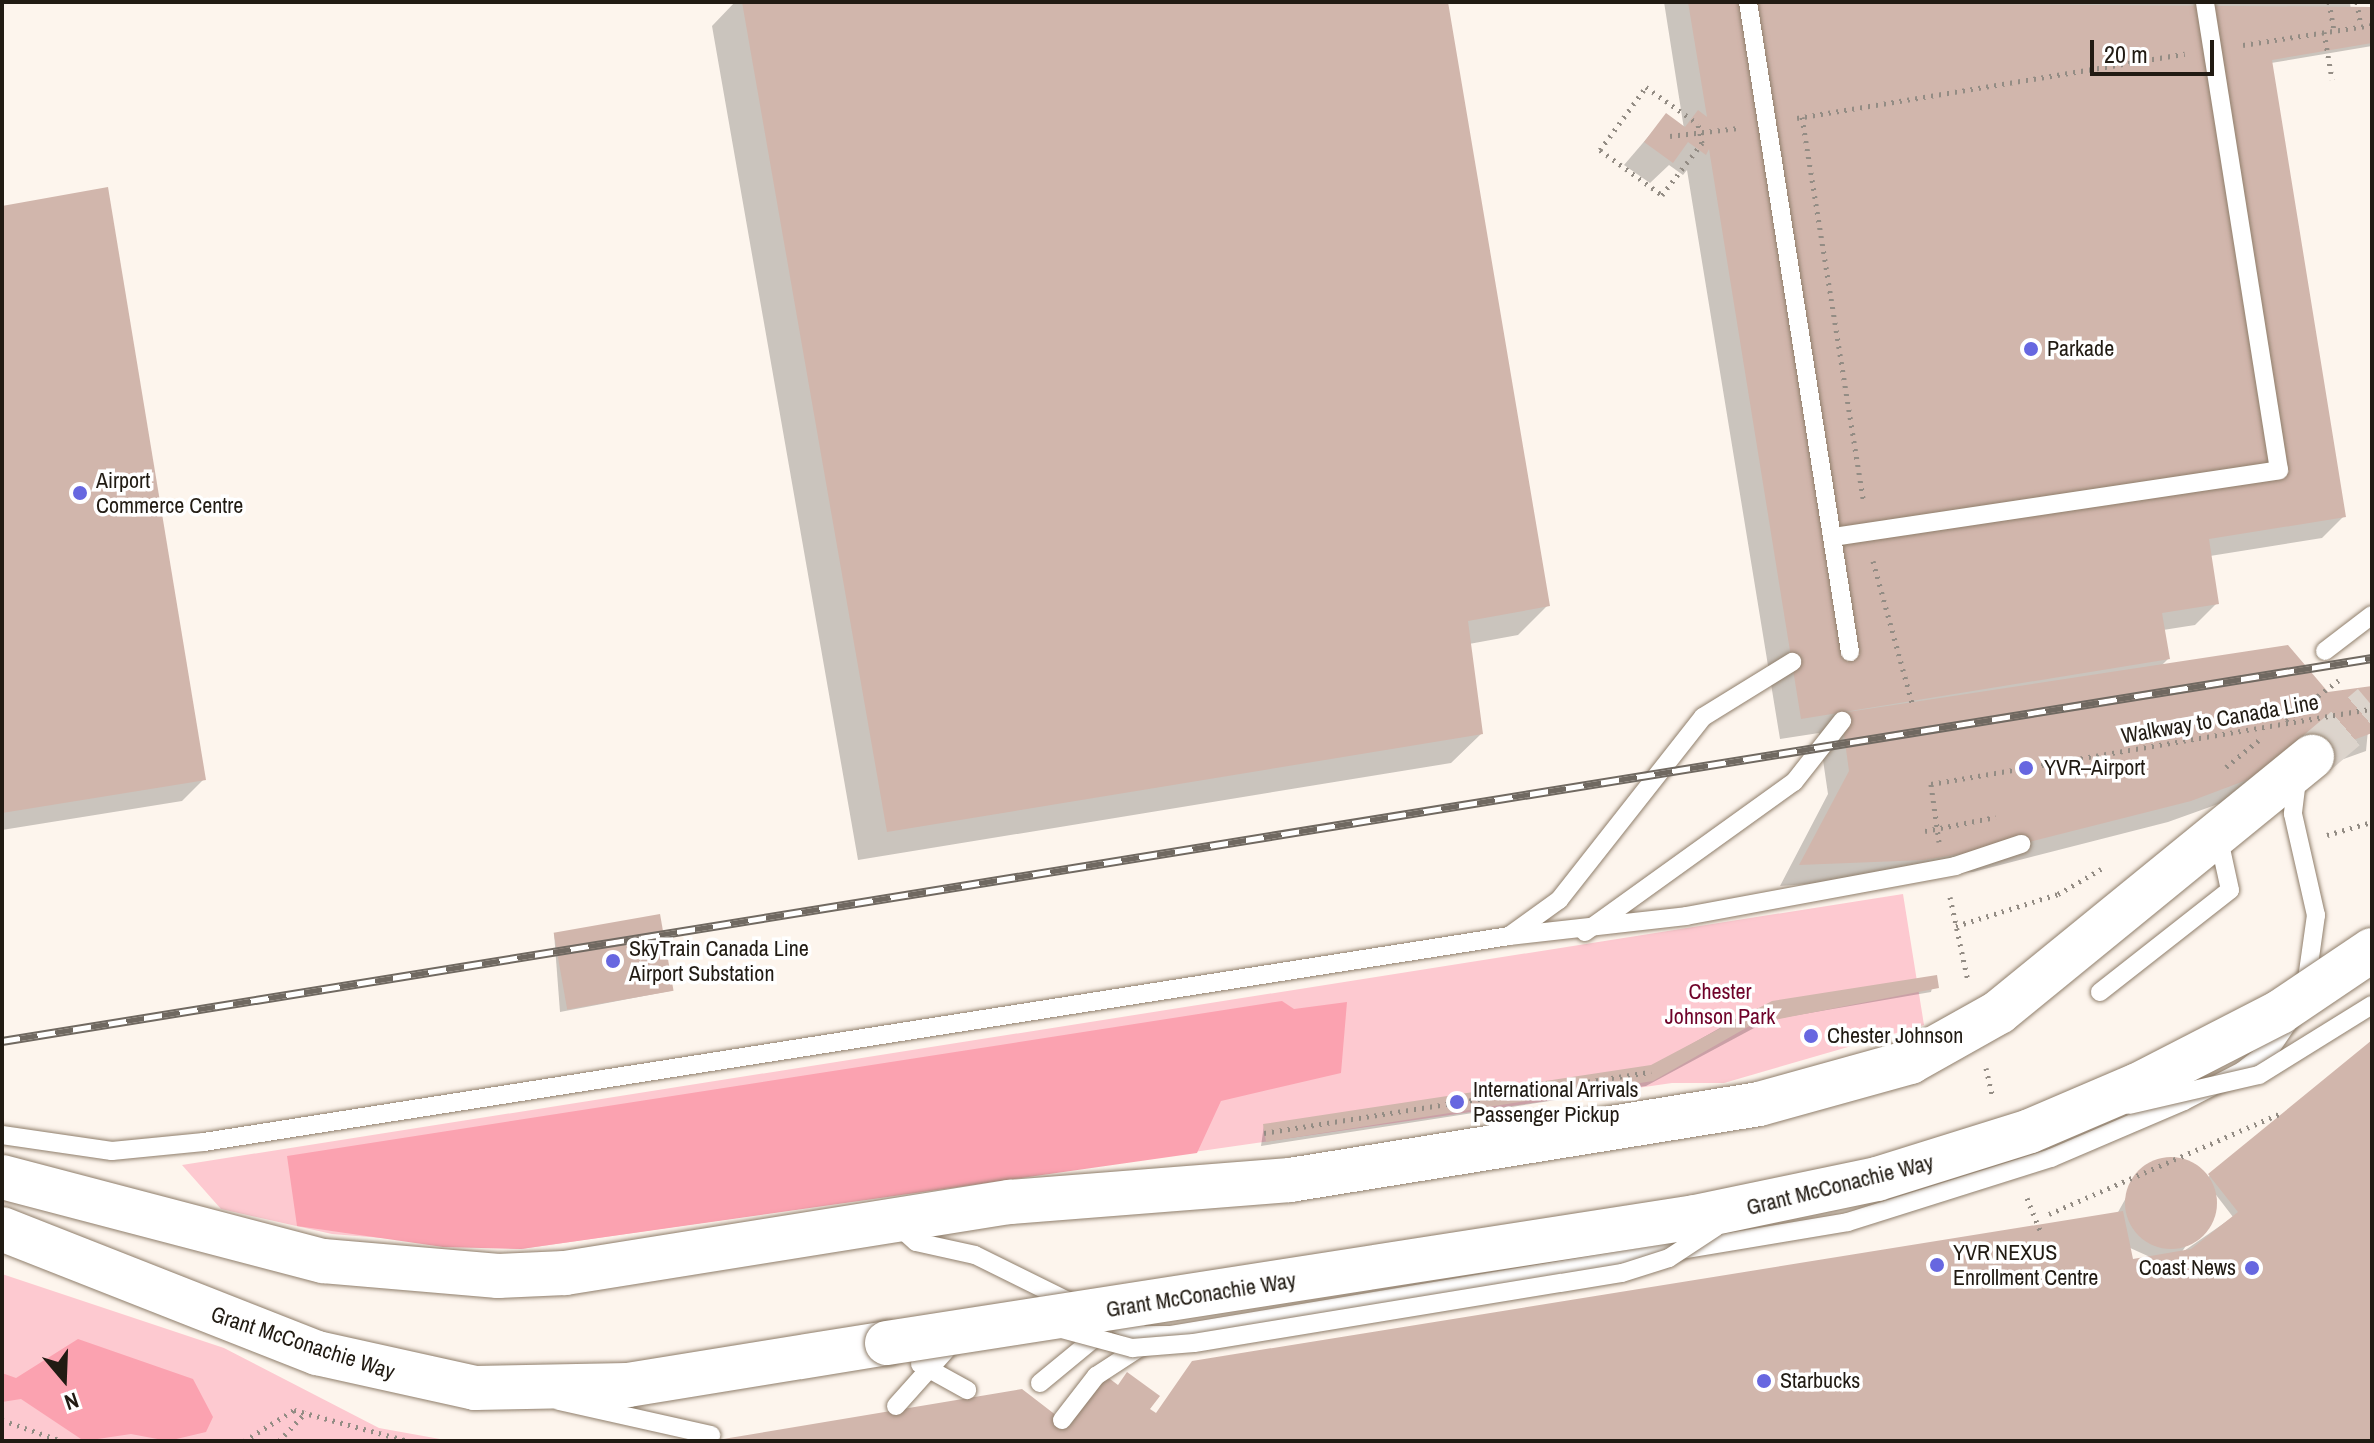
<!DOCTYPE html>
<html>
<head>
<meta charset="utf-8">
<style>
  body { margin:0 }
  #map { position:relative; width:2374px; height:1443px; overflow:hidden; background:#fdf5ed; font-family:"Archivo Narrow",sans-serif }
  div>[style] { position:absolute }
  .green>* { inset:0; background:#fdc9d0 }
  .forest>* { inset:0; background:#fba2b0 }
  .shadow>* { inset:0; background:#0003 }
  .building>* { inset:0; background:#d1b6ac; transform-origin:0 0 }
  .round { border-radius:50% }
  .primary-tunnel>* { height:44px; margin-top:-22px; transform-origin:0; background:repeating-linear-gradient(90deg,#dcd4cc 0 44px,transparent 0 66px) }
  .path>* { height:5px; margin-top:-2.5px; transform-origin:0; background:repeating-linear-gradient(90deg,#938c84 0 2px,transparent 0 8px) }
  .roads { filter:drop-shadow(0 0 2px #8f7e6b) drop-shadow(0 0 2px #8f7e6b) }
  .lane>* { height:18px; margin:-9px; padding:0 9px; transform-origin:9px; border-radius:9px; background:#fff }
  .primary>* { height:44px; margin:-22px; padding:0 22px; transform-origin:22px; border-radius:22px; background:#fff }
  .rail>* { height:9px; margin-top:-4.5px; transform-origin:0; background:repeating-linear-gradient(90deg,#fff 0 18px,#706961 0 36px); box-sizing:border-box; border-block:2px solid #706961 }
  .path-bridge>* { height:5px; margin-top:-2.5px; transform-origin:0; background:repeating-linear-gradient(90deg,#938c84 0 2px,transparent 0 8px) }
  .bridges { filter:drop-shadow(0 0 2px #8f7e6b) drop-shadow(0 0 2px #8f7e6b) }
  .lane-bridge>* { height:18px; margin:-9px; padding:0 9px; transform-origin:9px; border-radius:9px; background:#fff }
  .primary-bridge>* { height:44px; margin:-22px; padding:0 22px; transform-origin:22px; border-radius:22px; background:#fff }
  .dots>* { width:22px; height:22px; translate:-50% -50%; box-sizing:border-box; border:4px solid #fff; border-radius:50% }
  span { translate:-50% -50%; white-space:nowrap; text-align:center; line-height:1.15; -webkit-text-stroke:7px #fff; paint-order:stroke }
  .poi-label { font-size:22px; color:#211b13 }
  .left { translate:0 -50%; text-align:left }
  .right { translate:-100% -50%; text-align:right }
  .street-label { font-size:22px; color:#211b13 }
  .park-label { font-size:22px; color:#6f032a }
  .frame { position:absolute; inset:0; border:4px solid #211b13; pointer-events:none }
  .north { position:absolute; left:24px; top:1339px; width:80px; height:80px; -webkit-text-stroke:6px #fff; paint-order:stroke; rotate:161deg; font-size:22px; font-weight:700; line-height:32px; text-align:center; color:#211b13 }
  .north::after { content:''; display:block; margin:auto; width:28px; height:36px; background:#211b13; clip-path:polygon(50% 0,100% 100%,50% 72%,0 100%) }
  .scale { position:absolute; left:2090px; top:40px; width:124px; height:36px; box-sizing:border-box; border:4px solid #211b13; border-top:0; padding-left:10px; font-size:24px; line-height:28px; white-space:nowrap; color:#211b13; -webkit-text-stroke:6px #fff; paint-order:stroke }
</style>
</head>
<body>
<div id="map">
  <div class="green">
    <div style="clip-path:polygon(1903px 894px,1924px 1025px,1724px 1083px,1672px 1083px,521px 1249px,332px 1234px,221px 1209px,182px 1165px)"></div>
    <div style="clip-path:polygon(2px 1274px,224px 1348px,379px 1428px,451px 1441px,2px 1441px)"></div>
  </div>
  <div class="forest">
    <div style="clip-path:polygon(1282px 1001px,1294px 1009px,1347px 1002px,1341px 1073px,1221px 1101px,1197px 1153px,521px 1249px,443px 1247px,297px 1226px,287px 1156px)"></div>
    <div style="clip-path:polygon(78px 1339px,193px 1379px,213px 1417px,206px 1432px,168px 1441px,131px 1434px,84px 1441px,21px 1399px,2px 1402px,2px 1373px,16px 1378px)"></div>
  </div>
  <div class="shadow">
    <div style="clip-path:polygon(735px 2px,1446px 2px,1548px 605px,1518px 635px,1469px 644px,1481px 734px,1451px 763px,858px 860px,712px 26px)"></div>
    <div style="clip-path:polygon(1664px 2px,2350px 2px,2351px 12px,2372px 9px,2372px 46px,2271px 63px,2344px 516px,2322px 538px,2210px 556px,2217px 603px,2195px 625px,2163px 630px,2168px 659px,2160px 667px,2327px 694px,2372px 688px,2366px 751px,2168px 822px,1973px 872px,1780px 886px,1828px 794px,1819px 733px,1780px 739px,1687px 170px,1683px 175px,1669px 165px,1650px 183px,1624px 165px,1666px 116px,1684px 129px)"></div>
    <div style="clip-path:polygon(2px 208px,204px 779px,182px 801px,2px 830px)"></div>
    <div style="clip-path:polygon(554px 933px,670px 991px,560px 1012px)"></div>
    <div style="clip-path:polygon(1935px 977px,1931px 992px,1769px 1020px,1646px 1086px,1261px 1146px,1264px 1125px,1651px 1067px,1748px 1012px)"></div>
    <div style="clip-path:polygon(evenodd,2372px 1043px,2372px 1441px,713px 1441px,1147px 1409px,1155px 1415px,2117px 1214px,2142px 1169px,2184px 1161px,2207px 1178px,2372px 1043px,2210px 1187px,2233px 1217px,2181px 1253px,2215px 1204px,2210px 1187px,2372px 1043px,2128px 1247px,2150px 1257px,2131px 1261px,2128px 1247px)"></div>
  </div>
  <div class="building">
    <div style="clip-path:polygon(742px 2px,1448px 2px,1550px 606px,1468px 621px,1483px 734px,887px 832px)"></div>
    <div style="clip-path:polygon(1688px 2px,2372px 7px,2372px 43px,2272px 60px,2346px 517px,2209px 539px,2219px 604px,2162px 613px,2170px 659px,1801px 719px,1709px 149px,1706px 155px,1688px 142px,1673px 163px,1644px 142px,1666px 113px,1685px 127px,1698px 110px,1707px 117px)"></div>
    <div style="clip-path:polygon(108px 187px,206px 780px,2px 813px,2px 206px)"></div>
    <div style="clip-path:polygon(2288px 645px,2328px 692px,2372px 686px,2372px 733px,2191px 801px,2021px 844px,1924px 860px,1799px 865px,1849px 771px,1841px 713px)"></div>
    <div style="left:660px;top:914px;width:78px;height:108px;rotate:80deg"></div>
    <div style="clip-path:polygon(1937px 975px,1939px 988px,1753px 1024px,1653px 1081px,1266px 1142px,1263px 1124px,1651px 1065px,1772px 1001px)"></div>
    <div style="clip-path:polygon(2372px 1040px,2372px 1441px,711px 1441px,1022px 1389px,1070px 1426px,1074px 1420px,1061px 1411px,1106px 1376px,1118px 1385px,1127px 1372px,1160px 1396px,1150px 1409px,1156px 1413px,1192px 1361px,2123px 1211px,2133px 1259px,2191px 1249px,2238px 1212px,2208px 1174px)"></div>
    <div class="round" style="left:2125px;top:1157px;width:92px;height:92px"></div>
  </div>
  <div class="primary-tunnel">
    <div style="left:2312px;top:757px;width:79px;rotate:-40.4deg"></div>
  </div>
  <div class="path">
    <div style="left:2329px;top:2px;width:29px;rotate:80deg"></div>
    <div style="left:2357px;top:2px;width:18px;rotate:81deg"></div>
    <div style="left:2324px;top:32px;width:48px;rotate:80.3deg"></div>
    <div style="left:2243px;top:45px;width:131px;rotate:-8.8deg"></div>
    <div style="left:1802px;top:117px;width:391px;rotate:80.9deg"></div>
    <div style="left:1797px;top:118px;width:393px;rotate:-9.4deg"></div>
    <div style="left:1670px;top:136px;width:69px;rotate:-6.6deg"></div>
    <div style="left:1600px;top:150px;width:78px;rotate:-53.9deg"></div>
    <div style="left:1646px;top:87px;width:64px;rotate:35.4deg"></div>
    <div style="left:1873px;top:561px;width:147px;rotate:74.6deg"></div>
    <div style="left:2286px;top:720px;width:66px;rotate:-37deg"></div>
    <div style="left:2226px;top:767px;width:43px;rotate:-39.3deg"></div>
    <div style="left:1925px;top:831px;width:72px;rotate:-11.2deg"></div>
    <div style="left:2327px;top:835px;width:47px;rotate:-16.1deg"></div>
    <div style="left:1950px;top:897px;width:86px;rotate:77.9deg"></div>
    <div style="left:1956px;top:926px;width:107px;rotate:-17.4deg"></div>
    <div style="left:2058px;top:894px;width:50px;rotate:-30.2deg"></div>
    <div style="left:1986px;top:1068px;width:31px;rotate:77deg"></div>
    <div style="left:1264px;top:1133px;width:392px;rotate:-9deg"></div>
    <div style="left:2027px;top:1198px;width:35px;rotate:68deg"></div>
    <div style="left:2049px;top:1214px;width:253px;rotate:-23.5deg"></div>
    <div style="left:2px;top:1420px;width:64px;rotate:19.3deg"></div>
    <div style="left:244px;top:1441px;width:59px;rotate:-31.8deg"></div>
    <div style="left:294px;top:1410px;width:118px;rotate:15.2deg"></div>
    <div style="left:279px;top:1441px;width:40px;rotate:-47deg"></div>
  </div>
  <div class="roads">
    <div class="lane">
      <div style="left:1748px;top:2px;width:658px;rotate:81.08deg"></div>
      <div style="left:1833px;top:537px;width:451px;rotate:-8.5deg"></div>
      <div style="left:2279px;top:470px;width:474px;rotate:-99deg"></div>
      <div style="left:2325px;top:651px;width:59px;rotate:-37.5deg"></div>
      <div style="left:2297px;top:780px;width:34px;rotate:97deg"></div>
      <div style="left:2293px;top:814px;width:104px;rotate:77.2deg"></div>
      <div style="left:2316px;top:915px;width:72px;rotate:98deg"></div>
      <div style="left:1585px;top:932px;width:257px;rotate:-35.7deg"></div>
      <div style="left:1794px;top:782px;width:78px;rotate:-51.8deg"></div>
      <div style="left:1509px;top:936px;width:62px;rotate:-35.8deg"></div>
      <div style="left:1559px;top:900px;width:233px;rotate:-51.8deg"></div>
      <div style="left:1703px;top:717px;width:105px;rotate:-31.7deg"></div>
      <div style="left:2100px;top:992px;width:165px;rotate:-38.1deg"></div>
      <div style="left:2230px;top:890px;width:56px;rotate:-102.3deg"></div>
      <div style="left:2px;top:1135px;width:111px;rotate:8.3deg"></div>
      <div style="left:112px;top:1151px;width:92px;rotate:-5.6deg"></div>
      <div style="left:204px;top:1142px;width:1321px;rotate:-8.97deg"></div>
      <div style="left:1509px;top:936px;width:178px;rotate:-6.4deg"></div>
      <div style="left:1686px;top:916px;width:274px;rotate:-10.5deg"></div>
      <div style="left:1955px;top:866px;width:70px;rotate:-18.4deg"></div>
      <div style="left:896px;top:1224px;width:27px;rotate:42deg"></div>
      <div style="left:916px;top:1242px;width:60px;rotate:12.4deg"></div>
      <div style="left:975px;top:1255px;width:115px;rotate:26.3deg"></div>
      <div style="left:1101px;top:1318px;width:46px;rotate:21.6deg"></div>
      <div style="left:1144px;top:1335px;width:27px"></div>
      <div style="left:1171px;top:1335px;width:686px;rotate:-9.48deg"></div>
      <div style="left:1848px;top:1222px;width:213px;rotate:-17.5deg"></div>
      <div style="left:2051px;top:1158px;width:145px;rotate:-23.2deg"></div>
      <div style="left:2184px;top:1101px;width:65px;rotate:-27.3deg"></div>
      <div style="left:2242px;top:1071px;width:37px;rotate:-38deg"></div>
      <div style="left:2271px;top:1048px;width:34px;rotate:-56deg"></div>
      <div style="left:920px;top:1364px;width:54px;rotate:29deg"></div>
      <div style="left:1040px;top:1383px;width:82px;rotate:-39.5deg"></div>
      <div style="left:559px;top:1401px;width:156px;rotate:12.6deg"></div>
      <div style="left:896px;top:1406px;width:89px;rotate:-48.2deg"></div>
      <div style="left:1062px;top:1420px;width:56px;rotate:-52.3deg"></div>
      <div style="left:1096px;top:1376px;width:59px;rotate:-33.1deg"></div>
    </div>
    <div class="primary">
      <div style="left:2px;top:1177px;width:332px;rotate:14.7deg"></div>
      <div style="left:323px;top:1261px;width:176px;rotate:4.9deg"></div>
      <div style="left:498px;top:1276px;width:67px;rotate:-2.6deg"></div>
      <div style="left:565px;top:1273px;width:451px;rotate:-9.1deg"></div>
      <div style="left:1010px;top:1202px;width:281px;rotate:-4.5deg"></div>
      <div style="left:1290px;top:1180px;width:475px;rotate:-9.2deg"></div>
      <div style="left:1759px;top:1104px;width:157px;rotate:-15.5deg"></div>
      <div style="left:1910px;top:1062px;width:102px;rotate:-29.3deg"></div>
      <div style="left:1999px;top:1012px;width:404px;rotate:-39.2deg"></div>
      <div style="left:2px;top:1229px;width:339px;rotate:21.5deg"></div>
      <div style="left:317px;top:1353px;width:162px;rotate:12.5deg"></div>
      <div style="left:475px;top:1388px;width:153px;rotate:-1.1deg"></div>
      <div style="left:628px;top:1385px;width:262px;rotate:-9.2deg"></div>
    </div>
  </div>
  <div class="rail">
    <div style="left:2px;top:1041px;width:2401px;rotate:-9.18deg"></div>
  </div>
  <div class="path-bridge">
    <div style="left:1600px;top:150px;width:77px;rotate:36deg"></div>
    <div style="left:1662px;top:195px;width:66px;rotate:-52.4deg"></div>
    <div style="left:1702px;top:143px;width:19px;rotate:-102deg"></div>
    <div style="left:1939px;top:842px;width:59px;rotate:-97.9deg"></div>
    <div style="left:1931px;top:784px;width:447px;rotate:-9.7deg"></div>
  </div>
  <div class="bridges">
    <div class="lane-bridge">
      <div style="left:2129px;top:1105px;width:133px;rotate:-13deg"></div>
      <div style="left:2259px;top:1075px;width:133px;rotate:-31.8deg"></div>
      <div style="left:1062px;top:1329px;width:73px;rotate:15.2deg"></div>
      <div style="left:1132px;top:1348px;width:62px;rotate:-4.6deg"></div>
      <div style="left:1194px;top:1343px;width:434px;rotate:-9.3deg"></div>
      <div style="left:1622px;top:1273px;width:49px;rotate:-17.7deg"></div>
      <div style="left:1669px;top:1258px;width:56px;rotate:-33.4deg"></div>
    </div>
    <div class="primary-bridge">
      <div style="left:887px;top:1343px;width:818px;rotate:-8.86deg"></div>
      <div style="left:1695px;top:1217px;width:186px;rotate:-11.8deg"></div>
      <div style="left:1877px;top:1179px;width:160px;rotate:-17.4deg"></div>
      <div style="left:2030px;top:1131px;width:117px;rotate:-23.1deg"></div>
      <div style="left:2138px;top:1085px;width:160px;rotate:-27.2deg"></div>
      <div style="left:2280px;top:1012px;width:111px;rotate:-34deg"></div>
    </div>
  </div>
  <div class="dots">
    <div style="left:2031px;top:349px;background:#6767e0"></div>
    <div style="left:80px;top:493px;background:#6767e0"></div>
    <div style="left:2026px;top:768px;background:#6767e0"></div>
    <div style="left:613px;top:961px;background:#6767e0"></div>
    <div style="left:1811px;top:1036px;background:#6767e0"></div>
    <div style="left:1457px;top:1102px;background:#6767e0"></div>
    <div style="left:1937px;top:1265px;background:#6767e0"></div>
    <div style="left:2252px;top:1268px;background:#6767e0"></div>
    <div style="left:1764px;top:1381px;background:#6767e0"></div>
  </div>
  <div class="poi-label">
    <span class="left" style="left:2047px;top:349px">Parkade</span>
    <span class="left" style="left:96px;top:493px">Airport<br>Commerce Centre</span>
    <span class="left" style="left:2044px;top:768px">YVR–Airport</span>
    <span class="left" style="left:629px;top:961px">SkyTrain Canada Line<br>Airport Substation</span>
    <span class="left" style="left:1827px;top:1036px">Chester Johnson</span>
    <span class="left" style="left:1473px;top:1102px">International Arrivals<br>Passenger Pickup</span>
    <span class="left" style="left:1953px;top:1265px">YVR NEXUS<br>Enrollment Centre</span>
    <span class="right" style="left:2236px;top:1268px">Coast News</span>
    <span class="left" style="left:1780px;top:1381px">Starbucks</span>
  </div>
  <div class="street-label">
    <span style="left:2220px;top:719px;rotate:-10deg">Walkway to Canada Line</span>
    <span style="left:1840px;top:1185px;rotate:-14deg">Grant McConachie Way</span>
    <span style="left:1201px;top:1295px;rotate:-9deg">Grant McConachie Way</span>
    <span style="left:303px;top:1343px;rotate:18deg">Grant McConachie Way</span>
  </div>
  <div class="park-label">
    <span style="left:1720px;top:1004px">Chester<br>Johnson Park</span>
  </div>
  <div class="frame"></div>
  <div class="north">N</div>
  <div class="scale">20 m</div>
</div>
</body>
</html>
